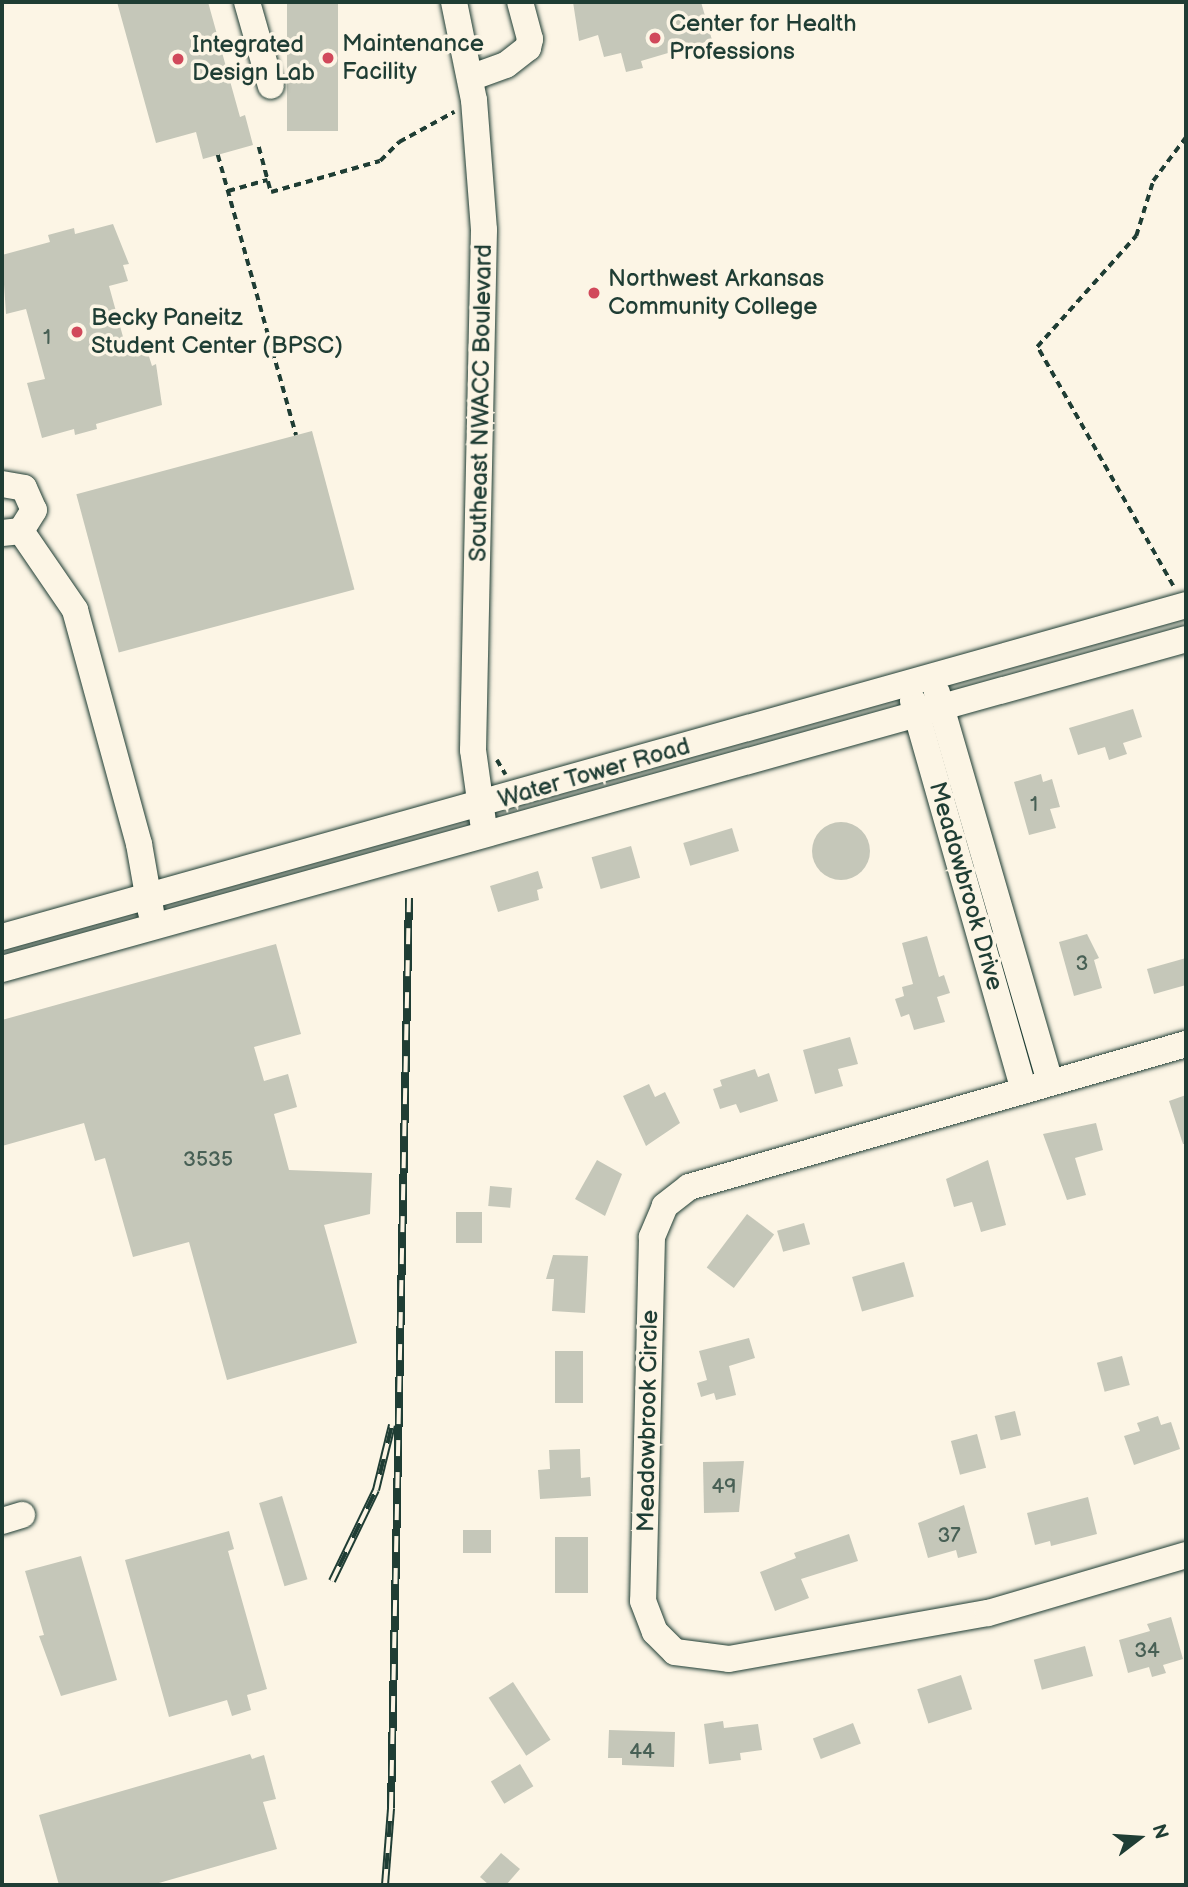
<!DOCTYPE html>
<html>
<head>
<meta charset="utf-8">
<style>
  body { margin:0 }
  #map { position:relative; width:1188px; height:1887px; overflow:hidden; background:#fcf5e5; font-family:"Balsamiq Sans",sans-serif }
  div>[style] { position:absolute }
  .building>* { inset:0; background:#c5c7b9; transform-origin:0 0 }
  .round { border-radius:50% }
  .path>* { height:3.5px; margin-top:-1.75px; transform-origin:0; background:repeating-linear-gradient(90deg,#1f3d34 0 7px,transparent 0 12px) }
  .roads { filter:drop-shadow(0 0 2px #1f3d34) drop-shadow(0 0 2px #1f3d34) }
  .minor>* { height:26px; margin:-13px; padding:0 13px; transform-origin:13px; border-radius:13px; background:#fcf5e5 }
  .rail>* { height:8px; margin-top:-4px; transform-origin:0; background:repeating-linear-gradient(90deg,#fcf5e5 0 16px,#1f3d34 0 32px); box-sizing:border-box; border-block:2px solid #1f3d34 }
  .dots>* { width:19px; height:19px; translate:-50% -50%; box-sizing:border-box; border:4px solid #fcf5e5; border-radius:50% }
  span { translate:-50% -50%; white-space:nowrap; text-align:center; line-height:1.15; -webkit-text-stroke:7px #fcf5e5; paint-order:stroke }
  .number-label { font-size:21px; color:#486055 }
  .number-label span { -webkit-text-stroke-width:0 }
  .poi-label { font-size:24px; color:#1f3d34 }
  .left { translate:0 -50%; text-align:left }
  .street-label { font-size:24px; color:#1f3d34 }
  .frame { position:absolute; inset:0; border:4px solid #1f3d34; pointer-events:none }
  .north { position:absolute; left:1104px; top:1803px; width:70px; height:70px; -webkit-text-stroke:5px #fcf5e5; paint-order:stroke; rotate:73deg; font-size:19px; font-weight:700; line-height:28px; text-align:center; color:#1f3d34 }
  .north::after { content:''; display:block; margin:auto; width:24px; height:32px; background:#1f3d34; clip-path:polygon(50% 0,100% 100%,50% 72%,0 100%) }
</style>
</head>
<body>
<div id="map">
  <div class="building">
    <div style="clip-path:polygon(117px 2px,208px 2px,240px 117px,245px 115px,253px 145px,203px 159px,196px 132px,156px 143px)"></div>
    <div style="left:287px;top:2px;width:51px;height:129px"></div>
    <div style="clip-path:polygon(573px 2px,701px 2px,712px 40px,641px 61px,643px 68px,626px 72px,621px 53px,604px 57px,598px 35px,579px 41px)"></div>
    <div style="clip-path:polygon(113px 224px,129px 264px,123px 265px,128px 281px,109px 286px,128px 355px,147px 350px,152px 366px,156px 364px,162px 405px,96px 424px,97px 429px,75px 435px,74px 429px,42px 438px,27px 383px,45px 379px,26px 309px,6px 314px,2px 255px,50px 242px,48px 235px,74px 228px,75px 234px)"></div>
    <div style="left:312px;top:431px;width:164px;height:244px;rotate:75deg"></div>
    <div style="clip-path:polygon(1133px 709px,1142px 737px,1123px 743px,1127px 754px,1109px 760px,1105px 747px,1078px 755px,1069px 728px)"></div>
    <div style="clip-path:polygon(1041px 774px,1043px 782px,1052px 779px,1060px 807px,1050px 809px,1056px 828px,1029px 835px,1014px 782px)"></div>
    <div class="round" style="left:812px;top:822px;width:58px;height:58px"></div>
    <div style="left:732px;top:828px;width:24px;height:51px;rotate:73deg"></div>
    <div style="left:631px;top:846px;width:33px;height:41px;rotate:74deg"></div>
    <div style="clip-path:polygon(538px 871px,543px 888px,537px 890px,539px 900px,498px 912px,490px 886px)"></div>
    <div style="clip-path:polygon(1087px 934px,1099px 958px,1094px 960px,1102px 988px,1074px 996px,1059px 942px)"></div>
    <div style="clip-path:polygon(927px 936px,939px 977px,944px 975px,950px 993px,937px 997px,945px 1022px,914px 1030px,909px 1014px,901px 1017px,895px 999px,904px 996px,902px 987px,913px 984px,902px 943px)"></div>
    <div style="clip-path:polygon(276px 944px,301px 1034px,254px 1047px,264px 1081px,288px 1074px,297px 1107px,274px 1114px,289px 1170px,372px 1173px,370px 1214px,324px 1225px,357px 1343px,227px 1380px,189px 1242px,133px 1257px,105px 1158px,95px 1161px,84px 1123px,2px 1146px,2px 1020px)"></div>
    <div style="clip-path:polygon(1186px 958px,1186px 985px,1154px 994px,1147px 969px)"></div>
    <div style="clip-path:polygon(850px 1037px,858px 1064px,838px 1069px,843px 1086px,815px 1094px,803px 1050px)"></div>
    <div style="clip-path:polygon(755px 1069px,758px 1077px,769px 1073px,778px 1101px,740px 1113px,736px 1104px,720px 1109px,713px 1089px,722px 1086px,720px 1080px)"></div>
    <div style="clip-path:polygon(649px 1084px,655px 1097px,665px 1092px,680px 1123px,646px 1146px,623px 1096px)"></div>
    <div style="clip-path:polygon(1186px 1095px,1186px 1144px,1183px 1144px,1169px 1101px)"></div>
    <div style="clip-path:polygon(1096px 1123px,1103px 1150px,1075px 1158px,1086px 1195px,1067px 1200px,1043px 1134px)"></div>
    <div style="clip-path:polygon(597px 1160px,622px 1174px,605px 1216px,575px 1199px)"></div>
    <div style="clip-path:polygon(988px 1160px,1006px 1225px,981px 1232px,972px 1202px,954px 1207px,946px 1179px)"></div>
    <div style="left:490px;top:1186px;width:22px;height:20px;rotate:5deg"></div>
    <div style="left:456px;top:1212px;width:26px;height:31px"></div>
    <div style="left:747px;top:1214px;width:34px;height:67px;rotate:37deg"></div>
    <div style="left:804px;top:1223px;width:22px;height:28px;rotate:74deg"></div>
    <div style="clip-path:polygon(553px 1255px,588px 1256px,585px 1313px,552px 1311px,554px 1279px,546px 1279px)"></div>
    <div style="left:904px;top:1262px;width:36px;height:54px;rotate:74deg"></div>
    <div style="clip-path:polygon(749px 1338px,755px 1358px,729px 1366px,736px 1395px,716px 1400px,714px 1393px,701px 1397px,697px 1383px,707px 1380px,699px 1351px)"></div>
    <div style="left:555px;top:1351px;width:28px;height:52px"></div>
    <div style="left:1122px;top:1356px;width:30px;height:26px;rotate:75deg"></div>
    <div style="left:1015px;top:1411px;width:25px;height:21px;rotate:76deg"></div>
    <div style="clip-path:polygon(1158px 1416px,1161px 1425px,1171px 1422px,1180px 1449px,1134px 1465px,1124px 1436px,1140px 1431px,1137px 1423px)"></div>
    <div style="left:977px;top:1434px;width:35px;height:27px;rotate:75deg"></div>
    <div style="clip-path:polygon(580px 1449px,581px 1478px,590px 1477px,591px 1496px,540px 1499px,538px 1470px,550px 1469px,549px 1450px)"></div>
    <div style="clip-path:polygon(744px 1461px,739px 1512px,704px 1513px,703px 1462px)"></div>
    <div style="left:282px;top:1496px;width:87px;height:24px;rotate:73deg"></div>
    <div style="clip-path:polygon(1088px 1497px,1097px 1534px,1051px 1546px,1050px 1541px,1035px 1545px,1027px 1513px)"></div>
    <div style="clip-path:polygon(964px 1505px,977px 1553px,958px 1558px,956px 1550px,928px 1558px,918px 1523px)"></div>
    <div style="left:463px;top:1530px;width:28px;height:23px"></div>
    <div style="clip-path:polygon(229px 1531px,234px 1549px,228px 1551px,267px 1689px,247px 1695px,251px 1710px,232px 1716px,227px 1700px,169px 1717px,125px 1560px)"></div>
    <div style="clip-path:polygon(849px 1534px,858px 1561px,801px 1579px,809px 1598px,775px 1611px,760px 1572px,796px 1558px,794px 1553px)"></div>
    <div style="left:555px;top:1537px;width:33px;height:56px"></div>
    <div style="clip-path:polygon(81px 1556px,117px 1680px,61px 1696px,39px 1636px,44px 1635px,25px 1571px)"></div>
    <div style="clip-path:polygon(1171px 1617px,1183px 1659px,1163px 1665px,1166px 1673px,1152px 1677px,1149px 1667px,1128px 1673px,1119px 1640px,1150px 1631px,1147px 1624px)"></div>
    <div style="left:1085px;top:1646px;width:31px;height:53px;rotate:75deg"></div>
    <div style="left:961px;top:1675px;width:36px;height:46px;rotate:72deg"></div>
    <div style="left:513px;top:1682px;width:69px;height:29px;rotate:57deg"></div>
    <div style="clip-path:polygon(723px 1721px,724px 1728px,758px 1724px,762px 1750px,740px 1753px,741px 1760px,709px 1764px,704px 1724px)"></div>
    <div style="left:853px;top:1723px;width:22px;height:43px;rotate:69deg"></div>
    <div style="clip-path:polygon(609px 1730px,675px 1732px,674px 1767px,622px 1765px,622px 1758px,608px 1758px)"></div>
    <div style="clip-path:polygon(250px 1754px,252px 1759px,264px 1755px,276px 1799px,263px 1802px,277px 1849px,152px 1885px,59px 1885px,39px 1815px)"></div>
    <div style="left:520px;top:1764px;width:26px;height:34px;rotate:59deg"></div>
    <div style="clip-path:polygon(501px 1853px,520px 1869px,506px 1885px,489px 1885px,480px 1877px)"></div>
  </div>
  <div class="path">
    <div style="left:259px;top:147px;width:47px;rotate:75.1deg"></div>
    <div style="left:271px;top:192px;width:113px;rotate:-15.9deg"></div>
    <div style="left:380px;top:161px;width:27px;rotate:-45deg"></div>
    <div style="left:399px;top:142px;width:63px;rotate:-28.6deg"></div>
    <div style="left:218px;top:155px;width:291px;rotate:74.4deg"></div>
    <div style="left:228px;top:191px;width:41px;rotate:-15.8deg"></div>
    <div style="left:1173px;top:586px;width:275px;rotate:-119.6deg"></div>
    <div style="left:1037px;top:347px;width:149px;rotate:-48.3deg"></div>
    <div style="left:1136px;top:236px;width:58px;rotate:-72.8deg"></div>
    <div style="left:1153px;top:181px;width:55px;rotate:-53.1deg"></div>
    <div style="left:497px;top:760px;width:17px;rotate:59deg"></div>
  </div>
  <div class="roads">
    <div class="minor">
      <div style="left:247px;top:2px;width:87px;rotate:74.1deg"></div>
      <div style="left:454px;top:2px;width:100px;rotate:78.5deg"></div>
      <div style="left:474px;top:100px;width:130px;rotate:85.6deg"></div>
      <div style="left:484px;top:230px;width:520px;rotate:91.21deg"></div>
      <div style="left:473px;top:750px;width:73px;rotate:82.1deg"></div>
      <div style="left:470px;top:78px;width:38px;rotate:-20deg"></div>
      <div style="left:506px;top:65px;width:28px;rotate:-38deg"></div>
      <div style="left:528px;top:48px;width:9px;rotate:-77deg"></div>
      <div style="left:530px;top:39px;width:38px;rotate:-105deg"></div>
      <div style="left:2px;top:484px;width:22px;rotate:10deg"></div>
      <div style="left:24px;top:488px;width:24px;rotate:66deg"></div>
      <div style="left:34px;top:510px;width:25px;rotate:122deg"></div>
      <div style="left:21px;top:531px;width:19px;rotate:174deg"></div>
      <div style="left:21px;top:531px;width:96px;rotate:55.6deg"></div>
      <div style="left:75px;top:610px;width:243px;rotate:74.7deg"></div>
      <div style="left:139px;top:844px;width:69px;rotate:80deg"></div>
      <div style="left:937px;top:693px;width:404px;rotate:73.8deg"></div>
      <div style="left:913px;top:701px;width:405px;rotate:74.1deg"></div>
      <div style="left:2px;top:937px;width:1230px;rotate:-15.66deg"></div>
      <div style="left:2px;top:969px;width:1229px;rotate:-15.57deg"></div>
      <div style="left:1186px;top:1044px;width:517px;rotate:163.95deg"></div>
      <div style="left:689px;top:1187px;width:31px;rotate:142deg"></div>
      <div style="left:665px;top:1206px;width:34px;rotate:113deg"></div>
      <div style="left:652px;top:1237px;width:364px;rotate:91.4deg"></div>
      <div style="left:643px;top:1601px;width:33px;rotate:69deg"></div>
      <div style="left:655px;top:1632px;width:28px;rotate:45deg"></div>
      <div style="left:675px;top:1652px;width:54px;rotate:7.4deg"></div>
      <div style="left:729px;top:1659px;width:263px;rotate:-10.1deg"></div>
      <div style="left:988px;top:1613px;width:206px;rotate:-16.3deg"></div>
      <div style="left:2px;top:1521px;width:21px;rotate:-17deg"></div>
    </div>
  </div>
  <div class="rail">
    <div style="left:332px;top:1581px;width:101px;rotate:-64.2deg"></div>
    <div style="left:376px;top:1490px;width:67px;rotate:-76.2deg"></div>
    <div style="left:385px;top:1885px;width:77px;rotate:-85.5deg"></div>
    <div style="left:391px;top:1808px;width:910px;rotate:-88.87deg"></div>
  </div>
  <div class="dots">
    <div style="left:655px;top:38px;background:#d1495b"></div>
    <div style="left:328px;top:58px;background:#d1495b"></div>
    <div style="left:178px;top:59px;background:#d1495b"></div>
    <div style="left:594px;top:293px;background:#d1495b"></div>
    <div style="left:77px;top:332px;background:#d1495b"></div>
  </div>
  <div class="number-label">
    <span style="left:47px;top:338px">1</span>
    <span style="left:1034px;top:805px">1</span>
    <span style="left:1082px;top:964px">3</span>
    <span style="left:208px;top:1160px">3535</span>
    <span style="left:724px;top:1487px">49</span>
    <span style="left:949px;top:1536px">37</span>
    <span style="left:1147px;top:1651px">34</span>
    <span style="left:642px;top:1752px">44</span>
  </div>
  <div class="poi-label">
    <span class="left" style="left:669px;top:38px">Center for Health<br>Professions</span>
    <span class="left" style="left:342px;top:58px">Maintenance<br>Facility</span>
    <span class="left" style="left:192px;top:59px">Integrated<br>Design Lab</span>
    <span class="left" style="left:608px;top:293px">Northwest Arkansas<br>Community College</span>
    <span class="left" style="left:91px;top:332px">Becky Paneitz<br>Student Center (BPSC)</span>
  </div>
  <div class="street-label">
    <span style="left:481px;top:403px;rotate:-89deg">Southeast NWACC Boulevard</span>
    <span style="left:594px;top:773px;rotate:-16deg">Water Tower Road</span>
    <span style="left:966px;top:886px;rotate:74deg">Meadowbrook Drive</span>
    <span style="left:648px;top:1421px;rotate:-89deg">Meadowbrook Circle</span>
  </div>
  <div class="frame"></div>
  <div class="north">N</div>
</div>
</body>
</html>
